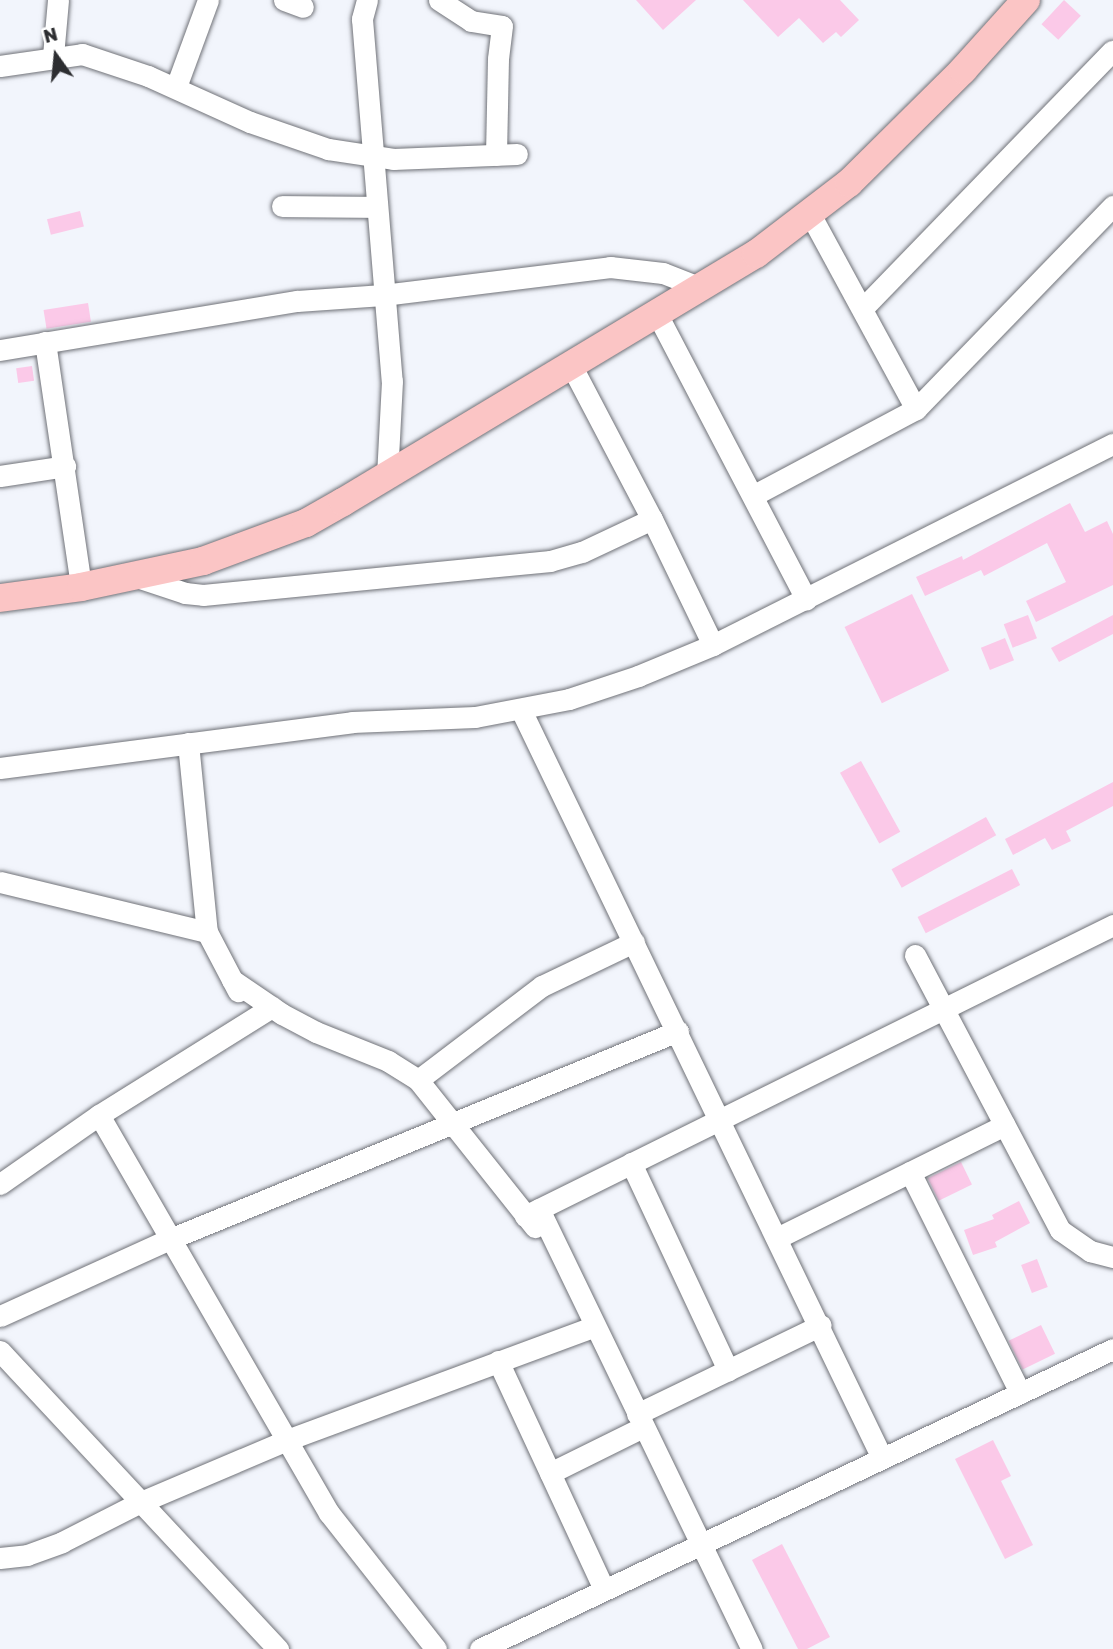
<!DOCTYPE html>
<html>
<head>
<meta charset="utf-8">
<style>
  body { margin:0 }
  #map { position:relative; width:1113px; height:1649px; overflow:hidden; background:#f2f5fc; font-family:Rubik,sans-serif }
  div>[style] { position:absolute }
  .building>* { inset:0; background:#fbc9e8; transform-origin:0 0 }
  .roads { filter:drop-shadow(0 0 2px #707278) drop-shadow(0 0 2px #707278) }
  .minor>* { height:21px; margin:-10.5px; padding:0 10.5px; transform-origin:10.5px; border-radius:10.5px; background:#fff }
  .major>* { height:28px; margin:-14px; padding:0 14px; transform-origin:14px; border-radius:14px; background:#fbc5c5 }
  span { translate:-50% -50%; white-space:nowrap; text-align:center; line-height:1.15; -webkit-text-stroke:6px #fff; paint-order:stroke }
  .north { position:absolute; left:21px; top:21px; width:70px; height:70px; -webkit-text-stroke:5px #fff; paint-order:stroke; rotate:345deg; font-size:19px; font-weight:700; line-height:28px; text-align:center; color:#2d2e31 }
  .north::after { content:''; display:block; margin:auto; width:24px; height:32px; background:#2d2e31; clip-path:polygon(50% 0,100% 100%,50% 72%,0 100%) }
</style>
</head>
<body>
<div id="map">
  <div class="building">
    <div style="clip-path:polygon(636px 0,696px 0,663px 30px)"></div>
    <div style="clip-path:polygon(743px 0,840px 0,859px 20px,841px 37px,836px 32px,823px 43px,799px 18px,778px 37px)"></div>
    <div style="left:1064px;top:0;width:23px;height:33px;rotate:43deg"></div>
    <div style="left:80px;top:211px;width:16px;height:34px;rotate:76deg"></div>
    <div style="left:88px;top:303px;width:19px;height:45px;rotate:81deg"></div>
    <div style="left:32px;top:366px;width:15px;height:16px;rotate:82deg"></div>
    <div style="clip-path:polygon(1070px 503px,1085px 532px,1107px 521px,1113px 534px,1113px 585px,1036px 622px,1026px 601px,1066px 582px,1047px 543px,984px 576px,981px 570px,925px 596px,916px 577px,962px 556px,963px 560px)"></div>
    <div style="left:912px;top:594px;width:85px;height:75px;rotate:64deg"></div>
    <div style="left:1028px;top:615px;width:25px;height:26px;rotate:69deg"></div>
    <div style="clip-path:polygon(1113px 615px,1113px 634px,1059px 662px,1051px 648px)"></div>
    <div style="left:1005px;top:638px;width:24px;height:26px;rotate:68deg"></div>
    <div style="left:861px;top:761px;width:81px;height:24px;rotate:61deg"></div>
    <div style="clip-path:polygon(1113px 782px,1113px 806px,1066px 831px,1071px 841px,1052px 850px,1045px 838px,1013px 855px,1005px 839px)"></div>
    <div style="left:986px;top:817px;width:21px;height:108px;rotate:61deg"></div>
    <div style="left:1012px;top:869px;width:18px;height:106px;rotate:63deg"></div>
    <div style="left:961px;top:1162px;width:25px;height:37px;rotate:64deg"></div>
    <div style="clip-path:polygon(1019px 1201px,1030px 1223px,995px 1242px,997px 1247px,973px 1255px,964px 1230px,994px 1219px,992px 1215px)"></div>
    <div style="left:1037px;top:1259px;width:30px;height:17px;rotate:69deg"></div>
    <div style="left:1041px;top:1325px;width:32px;height:36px;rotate:64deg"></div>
    <div style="clip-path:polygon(993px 1440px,1011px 1476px,1001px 1481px,1033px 1545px,1005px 1559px,955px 1459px)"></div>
    <div style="clip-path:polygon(782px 1544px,830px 1637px,807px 1649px,798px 1649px,752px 1560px)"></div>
  </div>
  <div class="roads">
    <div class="minor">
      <div style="left:284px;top:0;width:20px;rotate:20deg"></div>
      <div style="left:367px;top:0;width:20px;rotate:105deg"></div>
      <div style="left:362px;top:19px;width:363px;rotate:85.3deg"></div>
      <div style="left:392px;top:381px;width:95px;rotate:93deg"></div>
      <div style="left:439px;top:0;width:38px;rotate:33deg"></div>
      <div style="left:471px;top:21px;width:31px;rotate:9deg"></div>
      <div style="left:502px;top:26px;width:33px;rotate:97deg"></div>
      <div style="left:498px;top:59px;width:96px;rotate:91.2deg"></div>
      <div style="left:53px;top:56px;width:56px;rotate:-84.9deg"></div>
      <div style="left:0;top:66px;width:83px;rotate:-8.3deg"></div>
      <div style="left:82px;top:54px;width:70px;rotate:18.4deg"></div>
      <div style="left:148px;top:76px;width:112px;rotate:24.3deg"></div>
      <div style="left:250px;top:122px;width:83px;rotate:19.1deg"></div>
      <div style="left:328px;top:149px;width:66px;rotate:8.7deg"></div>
      <div style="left:393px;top:159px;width:124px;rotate:-2.3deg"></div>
      <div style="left:176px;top:87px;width:93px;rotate:-69.8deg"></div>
      <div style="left:282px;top:206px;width:94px;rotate:0.6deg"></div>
      <div style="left:810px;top:214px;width:222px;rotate:61.5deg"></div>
      <div style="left:863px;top:308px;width:358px;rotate:-45.9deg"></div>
      <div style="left:657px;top:314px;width:322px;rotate:62.4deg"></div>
      <div style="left:45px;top:342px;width:248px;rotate:81.6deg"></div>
      <div style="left:0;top:350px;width:301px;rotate:-9.4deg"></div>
      <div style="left:297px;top:301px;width:86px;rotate:-4deg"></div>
      <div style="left:383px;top:295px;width:229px;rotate:-7deg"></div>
      <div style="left:610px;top:267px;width:53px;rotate:6.5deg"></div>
      <div style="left:663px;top:273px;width:41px;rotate:21.5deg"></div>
      <div style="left:571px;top:365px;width:174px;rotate:62.3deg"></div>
      <div style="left:652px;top:519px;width:140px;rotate:64.2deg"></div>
      <div style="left:0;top:476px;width:66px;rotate:-8.7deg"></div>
      <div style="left:754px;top:495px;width:183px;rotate:-28deg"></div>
      <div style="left:916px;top:409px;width:283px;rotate:-45.9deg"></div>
      <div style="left:134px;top:576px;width:54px;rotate:18.4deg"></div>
      <div style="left:185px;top:593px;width:18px;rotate:6deg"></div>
      <div style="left:203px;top:595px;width:349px;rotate:-5.6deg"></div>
      <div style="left:550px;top:561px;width:33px;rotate:-16deg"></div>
      <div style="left:582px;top:552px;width:77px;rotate:-25.2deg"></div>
      <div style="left:521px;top:710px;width:831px;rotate:64.24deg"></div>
      <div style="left:188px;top:743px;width:190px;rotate:84.3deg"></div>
      <div style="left:207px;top:932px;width:67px;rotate:62.3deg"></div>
      <div style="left:0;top:768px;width:355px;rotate:-7.4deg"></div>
      <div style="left:352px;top:722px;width:123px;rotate:-2.3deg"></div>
      <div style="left:475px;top:717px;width:96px;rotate:-10.8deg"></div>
      <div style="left:569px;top:699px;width:73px;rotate:-18.4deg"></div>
      <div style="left:638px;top:676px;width:81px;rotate:-22.5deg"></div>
      <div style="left:713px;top:645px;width:448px;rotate:-26.7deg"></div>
      <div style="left:0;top:882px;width:213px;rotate:13.6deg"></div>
      <div style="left:915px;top:955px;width:311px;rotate:62.2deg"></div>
      <div style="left:1060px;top:1230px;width:37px;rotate:35deg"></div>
      <div style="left:1090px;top:1251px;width:24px;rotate:15deg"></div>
      <div style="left:232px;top:980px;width:60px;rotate:34.2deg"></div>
      <div style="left:282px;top:1014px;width:38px;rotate:28deg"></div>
      <div style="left:316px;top:1032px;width:78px;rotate:21.9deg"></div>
      <div style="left:388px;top:1061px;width:36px;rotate:32deg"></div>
      <div style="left:418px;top:1080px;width:188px;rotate:51.5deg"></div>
      <div style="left:418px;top:1080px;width:156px;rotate:-37.2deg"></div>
      <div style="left:542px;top:986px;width:102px;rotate:-25.6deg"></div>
      <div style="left:99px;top:1115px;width:460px;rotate:60deg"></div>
      <div style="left:329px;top:1513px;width:173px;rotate:51.8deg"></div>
      <div style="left:631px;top:1163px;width:229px;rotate:64.9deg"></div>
      <div style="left:910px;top:1172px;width:247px;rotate:63.5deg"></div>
      <div style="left:0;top:1184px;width:121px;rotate:-34.9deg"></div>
      <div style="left:99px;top:1115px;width:204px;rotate:-32deg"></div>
      <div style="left:539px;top:1209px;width:489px;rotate:64.2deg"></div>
      <div style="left:525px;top:1216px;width:656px;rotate:-26.33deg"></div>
      <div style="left:777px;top:1238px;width:254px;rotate:-26.4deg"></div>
      <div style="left:0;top:1316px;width:187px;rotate:-24.4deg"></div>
      <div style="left:170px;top:1239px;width:549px;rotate:-22.27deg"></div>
      <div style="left:0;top:1351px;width:408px;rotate:47deg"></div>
      <div style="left:498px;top:1361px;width:251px;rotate:65.1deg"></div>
      <div style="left:637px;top:1414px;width:204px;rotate:-25.8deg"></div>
      <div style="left:550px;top:1473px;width:104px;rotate:-26.3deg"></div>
      <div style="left:0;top:1558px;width:27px;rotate:-6deg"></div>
      <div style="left:27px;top:1555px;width:37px;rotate:-20deg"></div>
      <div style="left:62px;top:1542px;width:89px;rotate:-26.9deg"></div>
      <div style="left:141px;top:1502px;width:159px;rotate:-23deg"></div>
      <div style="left:287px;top:1440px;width:328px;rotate:-20.3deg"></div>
      <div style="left:480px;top:1649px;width:700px;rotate:-25.36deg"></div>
    </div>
    <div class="major">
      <div style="left:0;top:598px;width:82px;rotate:-7.7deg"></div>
      <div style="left:81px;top:587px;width:125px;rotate:-12deg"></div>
      <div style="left:203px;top:561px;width:110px;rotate:-20.3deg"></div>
      <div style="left:306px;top:523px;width:43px;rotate:-29.6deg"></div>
      <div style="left:343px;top:502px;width:482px;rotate:-31deg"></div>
      <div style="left:756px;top:254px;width:117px;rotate:-37.4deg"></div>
      <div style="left:849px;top:183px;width:161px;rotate:-44.7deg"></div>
      <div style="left:963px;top:70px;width:94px;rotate:-48deg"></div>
    </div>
  </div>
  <div class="north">N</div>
</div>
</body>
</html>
